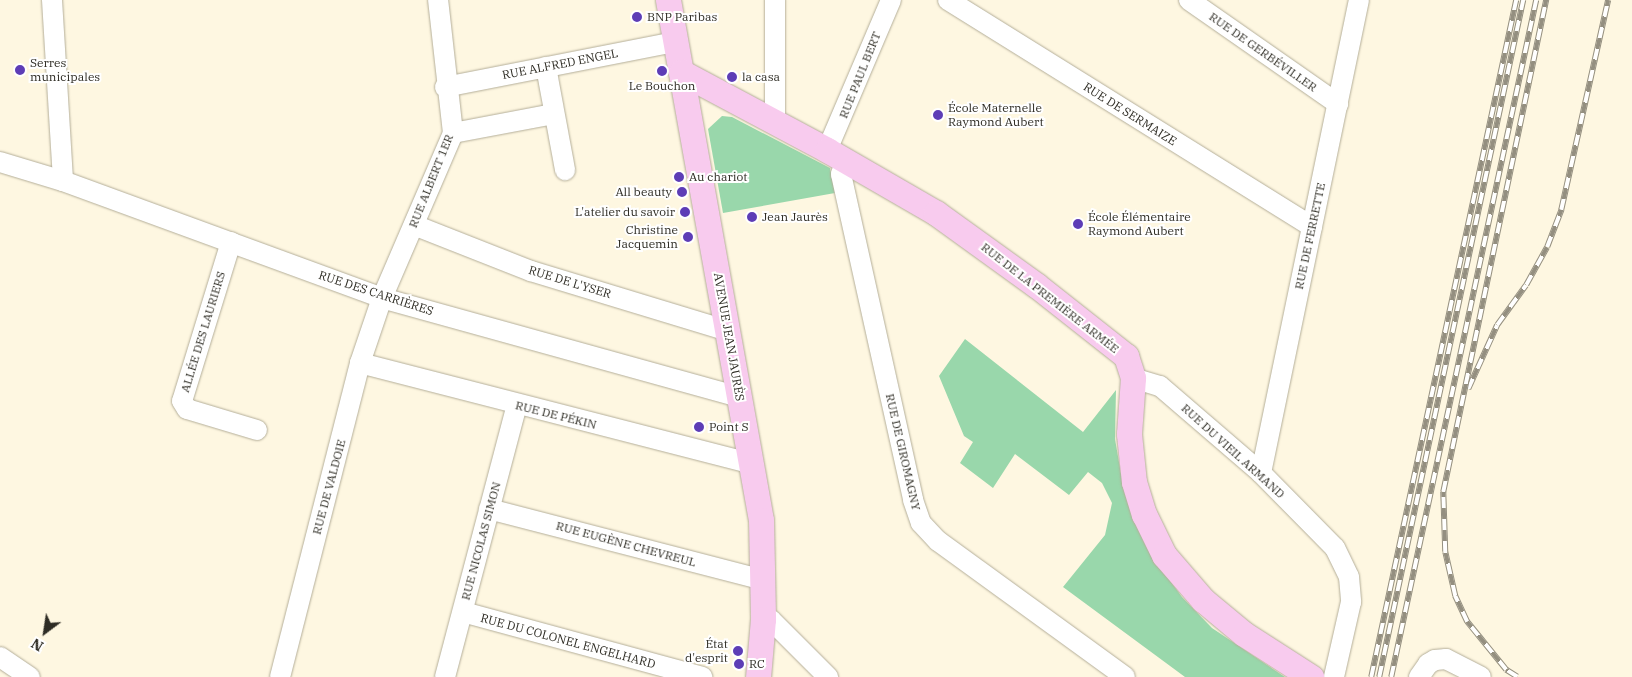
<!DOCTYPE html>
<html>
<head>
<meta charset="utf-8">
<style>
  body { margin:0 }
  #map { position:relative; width:1632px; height:677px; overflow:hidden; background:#fef7e1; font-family:"IBM Plex Serif",serif }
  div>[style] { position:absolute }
  .green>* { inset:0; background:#99d7ab }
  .roads { filter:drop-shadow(0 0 1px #b4ae99) drop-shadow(0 0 1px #b4ae99) }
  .minor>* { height:20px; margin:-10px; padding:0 10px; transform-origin:10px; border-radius:10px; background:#fff }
  .major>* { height:25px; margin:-12.5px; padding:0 12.5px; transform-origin:12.5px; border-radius:12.5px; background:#f8cbee }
  .rail>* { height:5.5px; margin-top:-2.75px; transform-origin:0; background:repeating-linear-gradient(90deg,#fff 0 11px,#948f80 0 22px); box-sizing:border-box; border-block:1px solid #948f80 }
  .dots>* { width:14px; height:14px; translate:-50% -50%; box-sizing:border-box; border:2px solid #fff; border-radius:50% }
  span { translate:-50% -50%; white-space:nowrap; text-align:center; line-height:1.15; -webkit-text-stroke:4px #fff; paint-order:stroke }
  .poi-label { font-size:12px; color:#2e2c24 }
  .left { translate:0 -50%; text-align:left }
  .right { translate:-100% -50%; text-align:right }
  .street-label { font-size:12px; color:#2e2c24 }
  .north { position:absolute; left:20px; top:607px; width:50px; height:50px; -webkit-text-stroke:4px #fff; paint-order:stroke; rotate:211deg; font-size:14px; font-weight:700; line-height:20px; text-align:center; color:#2e2c24 }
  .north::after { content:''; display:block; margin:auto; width:18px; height:22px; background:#2e2c24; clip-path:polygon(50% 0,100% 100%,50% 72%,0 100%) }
</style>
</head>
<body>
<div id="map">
  <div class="green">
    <div style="clip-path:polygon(722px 116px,732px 117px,830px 168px,835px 193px,723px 213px,708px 129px)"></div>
    <div style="clip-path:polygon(965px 339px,1083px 432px,1116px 390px,1115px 439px,1121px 474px,1160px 567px,1182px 597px,1212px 628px,1285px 677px,1185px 677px,1063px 587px,1105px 535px,1112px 503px,1102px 483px,1088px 472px,1069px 495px,1015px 454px,993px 488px,960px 463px,973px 442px,964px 436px,939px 376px)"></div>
  </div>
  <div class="roads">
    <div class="minor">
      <div style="left:52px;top:0;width:181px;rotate:86.5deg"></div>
      <div style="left:775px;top:0;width:123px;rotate:90deg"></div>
      <div style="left:948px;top:0;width:429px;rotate:31.9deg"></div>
      <div style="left:1189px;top:0;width:182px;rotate:34.9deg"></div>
      <div style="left:546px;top:67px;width:105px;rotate:79.5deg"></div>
      <div style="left:445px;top:87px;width:234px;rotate:-11.1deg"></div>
      <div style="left:453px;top:133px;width:103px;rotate:-10.7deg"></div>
      <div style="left:827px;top:150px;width:163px;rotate:-66.9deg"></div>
      <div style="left:846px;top:161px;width:14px;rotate:111deg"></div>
      <div style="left:841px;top:174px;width:334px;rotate:77.5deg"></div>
      <div style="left:913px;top:500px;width:24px;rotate:71deg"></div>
      <div style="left:921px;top:523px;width:25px;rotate:47deg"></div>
      <div style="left:938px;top:541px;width:231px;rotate:36deg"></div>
      <div style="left:0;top:162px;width:66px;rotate:16.8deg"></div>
      <div style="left:63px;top:181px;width:340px;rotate:20.1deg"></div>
      <div style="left:382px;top:298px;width:371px;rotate:15.5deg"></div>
      <div style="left:414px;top:225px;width:126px;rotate:21.5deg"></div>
      <div style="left:531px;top:271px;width:207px;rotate:16.9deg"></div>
      <div style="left:231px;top:242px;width:166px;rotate:107.1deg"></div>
      <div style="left:182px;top:401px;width:9px;rotate:58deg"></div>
      <div style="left:187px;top:409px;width:73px;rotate:16.7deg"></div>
      <div style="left:360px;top:363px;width:405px;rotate:14.4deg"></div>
      <div style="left:1133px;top:378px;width:28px;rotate:17deg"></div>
      <div style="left:1160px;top:386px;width:133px;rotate:40.7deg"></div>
      <div style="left:1261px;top:473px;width:105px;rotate:45.4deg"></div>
      <div style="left:1335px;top:548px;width:32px;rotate:64deg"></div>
      <div style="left:1349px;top:577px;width:25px;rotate:85deg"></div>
      <div style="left:1351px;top:602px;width:77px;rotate:102.8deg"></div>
      <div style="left:1261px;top:473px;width:483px;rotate:-78.3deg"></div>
      <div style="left:489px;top:509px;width:283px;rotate:14.5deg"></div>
      <div style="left:463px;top:612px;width:248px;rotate:15.2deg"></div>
      <div style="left:763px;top:619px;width:8px;rotate:7deg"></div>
      <div style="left:771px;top:620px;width:81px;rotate:45deg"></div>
      <div style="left:0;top:657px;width:36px;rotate:34deg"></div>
      <div style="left:280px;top:677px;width:324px;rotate:-75.7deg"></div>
      <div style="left:360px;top:363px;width:69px;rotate:-71.3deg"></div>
      <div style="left:382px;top:298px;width:180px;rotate:-66.7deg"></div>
      <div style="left:453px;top:133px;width:134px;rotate:-96.4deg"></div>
      <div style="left:445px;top:677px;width:281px;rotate:-75.2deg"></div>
      <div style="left:1419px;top:677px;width:16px;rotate:-55deg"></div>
      <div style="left:1428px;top:664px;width:8px;rotate:-30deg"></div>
      <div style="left:1435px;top:660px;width:11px;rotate:-5deg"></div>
      <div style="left:1446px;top:659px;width:39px;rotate:27deg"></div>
    </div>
    <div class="major">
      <div style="left:668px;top:0;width:528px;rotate:79.86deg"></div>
      <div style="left:761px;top:520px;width:99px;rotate:88.8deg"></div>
      <div style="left:763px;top:619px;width:58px;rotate:94.9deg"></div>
      <div style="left:681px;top:72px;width:166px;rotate:28.1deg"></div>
      <div style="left:827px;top:150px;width:126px;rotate:30deg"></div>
      <div style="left:936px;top:213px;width:123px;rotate:35.8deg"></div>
      <div style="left:1036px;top:285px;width:115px;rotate:38.3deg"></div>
      <div style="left:1126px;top:356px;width:23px;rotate:72deg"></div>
      <div style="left:1133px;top:378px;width:56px;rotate:94.1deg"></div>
      <div style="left:1129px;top:434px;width:48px;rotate:84.1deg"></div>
      <div style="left:1134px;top:482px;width:34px;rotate:73deg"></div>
      <div style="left:1144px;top:514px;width:46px;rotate:64deg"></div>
      <div style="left:1164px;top:555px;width:60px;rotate:49.1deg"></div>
      <div style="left:1203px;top:600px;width:53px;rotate:39.7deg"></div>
      <div style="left:1244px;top:634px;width:80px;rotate:32.7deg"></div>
    </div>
  </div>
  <div class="rail">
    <div style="left:1468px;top:389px;width:70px;rotate:-65.6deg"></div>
    <div style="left:1497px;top:325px;width:49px;rotate:-54.1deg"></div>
    <div style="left:1526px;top:285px;width:43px;rotate:-61.1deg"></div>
    <div style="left:1547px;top:247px;width:40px;rotate:-69deg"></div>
    <div style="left:1561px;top:210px;width:215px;rotate:-77.4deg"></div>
    <div style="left:1371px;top:677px;width:692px;rotate:-77.91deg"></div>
    <div style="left:1379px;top:677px;width:692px;rotate:-77.99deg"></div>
    <div style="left:1391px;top:677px;width:692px;rotate:-77.91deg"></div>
    <div style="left:1517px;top:677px;width:13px;rotate:-148deg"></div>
    <div style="left:1506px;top:670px;width:62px;rotate:-129.1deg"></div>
    <div style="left:1467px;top:622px;width:29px;rotate:-115deg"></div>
    <div style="left:1455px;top:596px;width:45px;rotate:-102.8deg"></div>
    <div style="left:1445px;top:552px;width:60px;rotate:-91.9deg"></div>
    <div style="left:1443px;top:492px;width:503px;rotate:-78.18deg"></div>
  </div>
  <div class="dots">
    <div style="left:637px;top:17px;background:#5d3db6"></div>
    <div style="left:20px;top:70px;background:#5d3db6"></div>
    <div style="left:662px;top:71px;background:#5d3db6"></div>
    <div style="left:732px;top:77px;background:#5d3db6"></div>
    <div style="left:938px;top:115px;background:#5d3db6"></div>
    <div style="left:679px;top:177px;background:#5d3db6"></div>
    <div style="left:682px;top:192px;background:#5d3db6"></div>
    <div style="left:685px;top:212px;background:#5d3db6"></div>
    <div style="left:752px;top:217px;background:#5d3db6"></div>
    <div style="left:1078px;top:224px;background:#5d3db6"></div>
    <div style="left:688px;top:237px;background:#5d3db6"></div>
    <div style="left:699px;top:427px;background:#5d3db6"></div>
    <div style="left:738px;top:651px;background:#5d3db6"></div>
    <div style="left:739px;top:664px;background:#5d3db6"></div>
  </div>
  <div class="poi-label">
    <span class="left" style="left:647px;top:17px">BNP Paribas</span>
    <span class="left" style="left:30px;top:70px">Serres<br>municipales</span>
    <span class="left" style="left:742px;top:77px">la casa</span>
    <span style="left:662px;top:86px">Le Bouchon</span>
    <span class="left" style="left:948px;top:115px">École Maternelle<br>Raymond Aubert</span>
    <span class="left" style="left:689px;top:177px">Au chariot</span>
    <span class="right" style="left:672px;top:192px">All beauty</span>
    <span class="right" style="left:675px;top:212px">L'atelier du savoir</span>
    <span class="left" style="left:762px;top:217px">Jean Jaurès</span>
    <span class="left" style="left:1088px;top:224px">École Élémentaire<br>Raymond Aubert</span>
    <span class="right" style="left:678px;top:237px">Christine<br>Jacquemin</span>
    <span class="left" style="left:709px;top:427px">Point S</span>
    <span class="right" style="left:728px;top:651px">État<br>d'esprit</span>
    <span class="left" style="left:749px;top:664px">RC</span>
  </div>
  <div class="street-label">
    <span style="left:1263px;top:52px;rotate:35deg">RUE DE GERBÉVILLER</span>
    <span style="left:560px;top:64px;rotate:-11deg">RUE ALFRED ENGEL</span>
    <span style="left:860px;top:75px;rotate:-68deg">RUE PAUL BERT</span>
    <span style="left:1130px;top:114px;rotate:32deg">RUE DE SERMAIZE</span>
    <span style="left:431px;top:181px;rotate:-68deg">RUE ALBERT 1ER</span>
    <span style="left:1310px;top:236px;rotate:-78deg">RUE DE FERRETTE</span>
    <span style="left:570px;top:282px;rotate:17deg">RUE DE L'YSER</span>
    <span style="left:376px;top:293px;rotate:18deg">RUE DES CARRIÈRES</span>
    <span style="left:1050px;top:298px;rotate:38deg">RUE DE LA PREMIÈRE ARMÉE</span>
    <span style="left:203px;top:332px;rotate:-73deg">ALLÉE DES LAURIERS</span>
    <span style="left:729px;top:337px;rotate:80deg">AVENUE JEAN JAURÈS</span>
    <span style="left:556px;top:415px;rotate:14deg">RUE DE PÉKIN</span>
    <span style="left:1233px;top:451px;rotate:42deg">RUE DU VIEIL ARMAND</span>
    <span style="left:903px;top:452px;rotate:77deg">RUE DE GIROMAGNY</span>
    <span style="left:329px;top:487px;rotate:-75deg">RUE DE VALDOIE</span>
    <span style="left:481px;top:541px;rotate:-75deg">RUE NICOLAS SIMON</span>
    <span style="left:626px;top:544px;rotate:15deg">RUE EUGÈNE CHEVREUL</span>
    <span style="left:568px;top:641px;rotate:15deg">RUE DU COLONEL ENGELHARD</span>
  </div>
  <div class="north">N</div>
</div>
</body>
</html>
